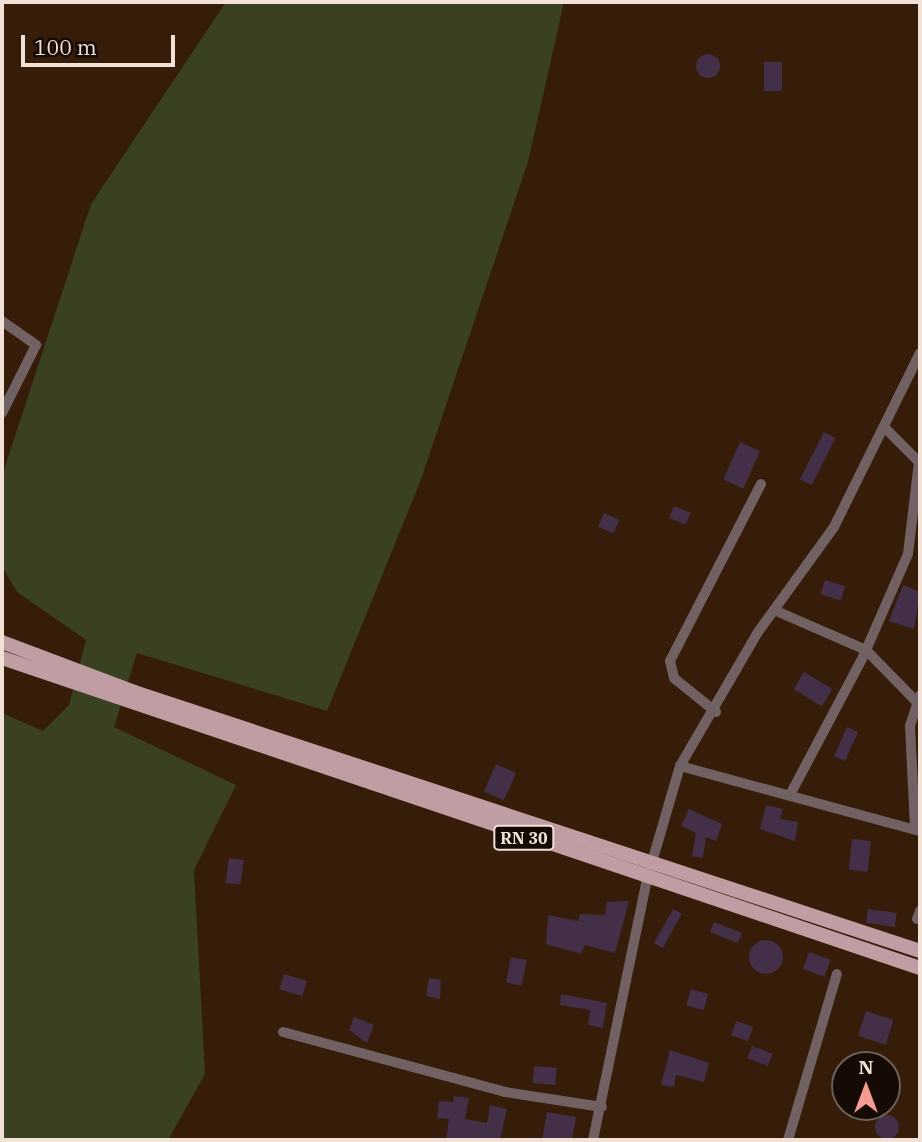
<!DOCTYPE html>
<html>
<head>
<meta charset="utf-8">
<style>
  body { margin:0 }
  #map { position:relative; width:922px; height:1142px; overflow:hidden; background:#351d09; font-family:"IBM Plex Serif",serif }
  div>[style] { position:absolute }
  .green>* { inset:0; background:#3a4122 }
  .building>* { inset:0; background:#432f48; transform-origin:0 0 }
  .round { border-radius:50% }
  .minor>* { height:10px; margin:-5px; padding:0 5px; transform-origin:5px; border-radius:5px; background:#716163 }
  .major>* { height:14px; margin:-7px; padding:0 7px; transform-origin:7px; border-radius:7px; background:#c09da3 }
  span { translate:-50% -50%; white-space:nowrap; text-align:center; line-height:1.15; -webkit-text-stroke:5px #150a04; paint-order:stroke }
  .shield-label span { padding:2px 5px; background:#150a04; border:2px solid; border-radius:5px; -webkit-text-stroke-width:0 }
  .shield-label { font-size:16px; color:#f2e2d6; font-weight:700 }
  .frame { position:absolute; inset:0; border:4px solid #f2e2d6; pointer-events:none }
  .north { position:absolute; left:831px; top:1051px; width:70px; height:70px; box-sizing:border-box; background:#150a04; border:2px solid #6d6058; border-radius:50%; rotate:0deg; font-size:19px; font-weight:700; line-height:28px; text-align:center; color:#f2e2d6 }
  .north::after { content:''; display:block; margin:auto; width:24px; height:32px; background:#f59c92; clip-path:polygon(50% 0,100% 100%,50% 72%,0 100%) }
  .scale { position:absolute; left:21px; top:35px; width:154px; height:32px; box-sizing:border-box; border:4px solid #f2e2d6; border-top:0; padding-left:9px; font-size:21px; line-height:24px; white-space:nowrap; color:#f2e2d6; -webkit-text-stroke:5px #150a04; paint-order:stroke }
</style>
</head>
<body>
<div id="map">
  <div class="green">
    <div style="clip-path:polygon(226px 2px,564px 2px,528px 162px,420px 482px,327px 711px,137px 653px,114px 727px,236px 785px,194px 870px,205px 1074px,168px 1140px,2px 1140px,2px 713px,43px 731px,69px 705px,86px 640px,17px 592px,2px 566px,2px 476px,91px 204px)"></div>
  </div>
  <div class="building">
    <div class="round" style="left:696px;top:54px;width:24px;height:24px"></div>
    <div style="left:764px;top:62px;width:18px;height:29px"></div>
    <div style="left:824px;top:432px;width:13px;height:53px;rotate:27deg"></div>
    <div style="left:740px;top:442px;width:22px;height:41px;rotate:24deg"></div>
    <div style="left:674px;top:506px;width:18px;height:13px;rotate:22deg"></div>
    <div style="left:604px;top:513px;width:17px;height:15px;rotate:24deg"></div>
    <div style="left:825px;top:580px;width:21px;height:15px;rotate:17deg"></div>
    <div style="clip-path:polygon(903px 585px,920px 592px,914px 629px,889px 621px)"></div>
    <div style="left:804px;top:672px;width:33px;height:20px;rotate:31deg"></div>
    <div style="left:847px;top:727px;width:12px;height:32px;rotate:24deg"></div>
    <div style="left:496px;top:764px;width:22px;height:30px;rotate:24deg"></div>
    <div style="clip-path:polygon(766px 805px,783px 809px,780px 819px,798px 822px,795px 841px,760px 829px)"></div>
    <div style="clip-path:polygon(689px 809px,722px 824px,716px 841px,706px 837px,703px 858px,692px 856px,696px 833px,681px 826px)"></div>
    <div style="left:852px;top:839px;width:19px;height:31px;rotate:6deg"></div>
    <div style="left:229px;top:858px;width:15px;height:25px;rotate:8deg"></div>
    <div style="clip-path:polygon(629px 901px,615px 953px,585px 945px,581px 954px,546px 944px,548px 915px,578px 921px,580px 914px,605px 915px,607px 902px)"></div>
    <div style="left:673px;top:909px;width:10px;height:39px;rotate:29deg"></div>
    <div style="left:868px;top:909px;width:29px;height:14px;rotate:8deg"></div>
    <div style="left:714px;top:922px;width:30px;height:11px;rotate:21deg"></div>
    <div class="round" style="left:749px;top:940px;width:34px;height:34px"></div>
    <div style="left:809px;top:952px;width:23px;height:18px;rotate:20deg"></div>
    <div style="left:511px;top:957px;width:16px;height:26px;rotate:11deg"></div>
    <div style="left:284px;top:974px;width:24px;height:16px;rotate:17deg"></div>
    <div style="clip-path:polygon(429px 978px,441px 980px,440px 999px,426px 996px)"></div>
    <div style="left:691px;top:989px;width:18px;height:17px;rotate:16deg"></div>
    <div style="clip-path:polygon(561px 994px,607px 1003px,603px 1028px,588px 1025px,590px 1010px,560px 1005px)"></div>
    <div style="left:866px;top:1011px;width:29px;height:26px;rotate:18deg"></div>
    <div style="clip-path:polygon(354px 1017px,374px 1025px,367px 1043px,349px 1030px)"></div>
    <div style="left:736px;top:1021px;width:18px;height:15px;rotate:19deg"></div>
    <div style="left:752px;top:1046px;width:22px;height:13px;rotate:21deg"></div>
    <div style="clip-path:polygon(670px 1050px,709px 1063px,704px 1082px,676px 1075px,674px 1087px,661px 1085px)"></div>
    <div style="left:534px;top:1066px;width:23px;height:17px;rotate:5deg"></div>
    <div style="clip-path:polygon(454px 1096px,469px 1098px,465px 1119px,487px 1123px,490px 1105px,507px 1109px,500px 1140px,446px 1140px,449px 1119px,437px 1118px,439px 1101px,453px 1102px)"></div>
    <div style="clip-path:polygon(547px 1112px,576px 1117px,572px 1140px,542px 1140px)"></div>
    <div class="round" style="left:875px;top:1115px;width:24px;height:24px"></div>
  </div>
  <div class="minor">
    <div style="left:2px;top:321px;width:42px;rotate:35.2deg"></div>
    <div style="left:36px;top:345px;width:76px;rotate:116.6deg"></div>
    <div style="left:774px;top:610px;width:100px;rotate:23.5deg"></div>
    <div style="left:866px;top:650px;width:73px;rotate:45.6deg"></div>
    <div style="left:716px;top:712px;width:54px;rotate:-141deg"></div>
    <div style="left:674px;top:678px;width:17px;rotate:-103deg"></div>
    <div style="left:670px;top:661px;width:199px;rotate:-62.8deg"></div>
    <div style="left:680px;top:766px;width:249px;rotate:15.2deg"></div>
    <div style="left:791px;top:793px;width:154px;rotate:-62.1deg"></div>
    <div style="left:863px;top:657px;width:112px;rotate:-66.4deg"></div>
    <div style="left:908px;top:554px;width:93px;rotate:-83.2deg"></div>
    <div style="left:919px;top:462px;width:48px;rotate:-135deg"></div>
    <div style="left:915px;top:828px;width:102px;rotate:-92.8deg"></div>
    <div style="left:910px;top:726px;width:32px;rotate:-72deg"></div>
    <div style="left:917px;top:919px;width:9px;rotate:-69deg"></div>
    <div style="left:283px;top:1032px;width:230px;rotate:15.1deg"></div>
    <div style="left:505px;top:1092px;width:98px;rotate:8.8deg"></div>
    <div style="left:593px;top:1140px;width:267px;rotate:-78.3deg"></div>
    <div style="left:647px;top:879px;width:118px;rotate:-73.7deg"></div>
    <div style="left:680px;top:766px;width:155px;rotate:-59.8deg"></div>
    <div style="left:758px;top:632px;width:130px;rotate:-54.1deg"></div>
    <div style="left:834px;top:527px;width:194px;rotate:-63.7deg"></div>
    <div style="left:788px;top:1140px;width:173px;rotate:-73.6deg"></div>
  </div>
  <div class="major">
    <div style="left:2px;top:642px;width:141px;rotate:20.7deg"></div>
    <div style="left:134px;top:692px;width:828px;rotate:18.24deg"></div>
    <div style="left:2px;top:658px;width:969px;rotate:18.66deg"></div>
  </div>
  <div class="shield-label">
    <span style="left:524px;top:838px">RN 30</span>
  </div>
  <div class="frame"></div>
  <div class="north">N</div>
  <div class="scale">100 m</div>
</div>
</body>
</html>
